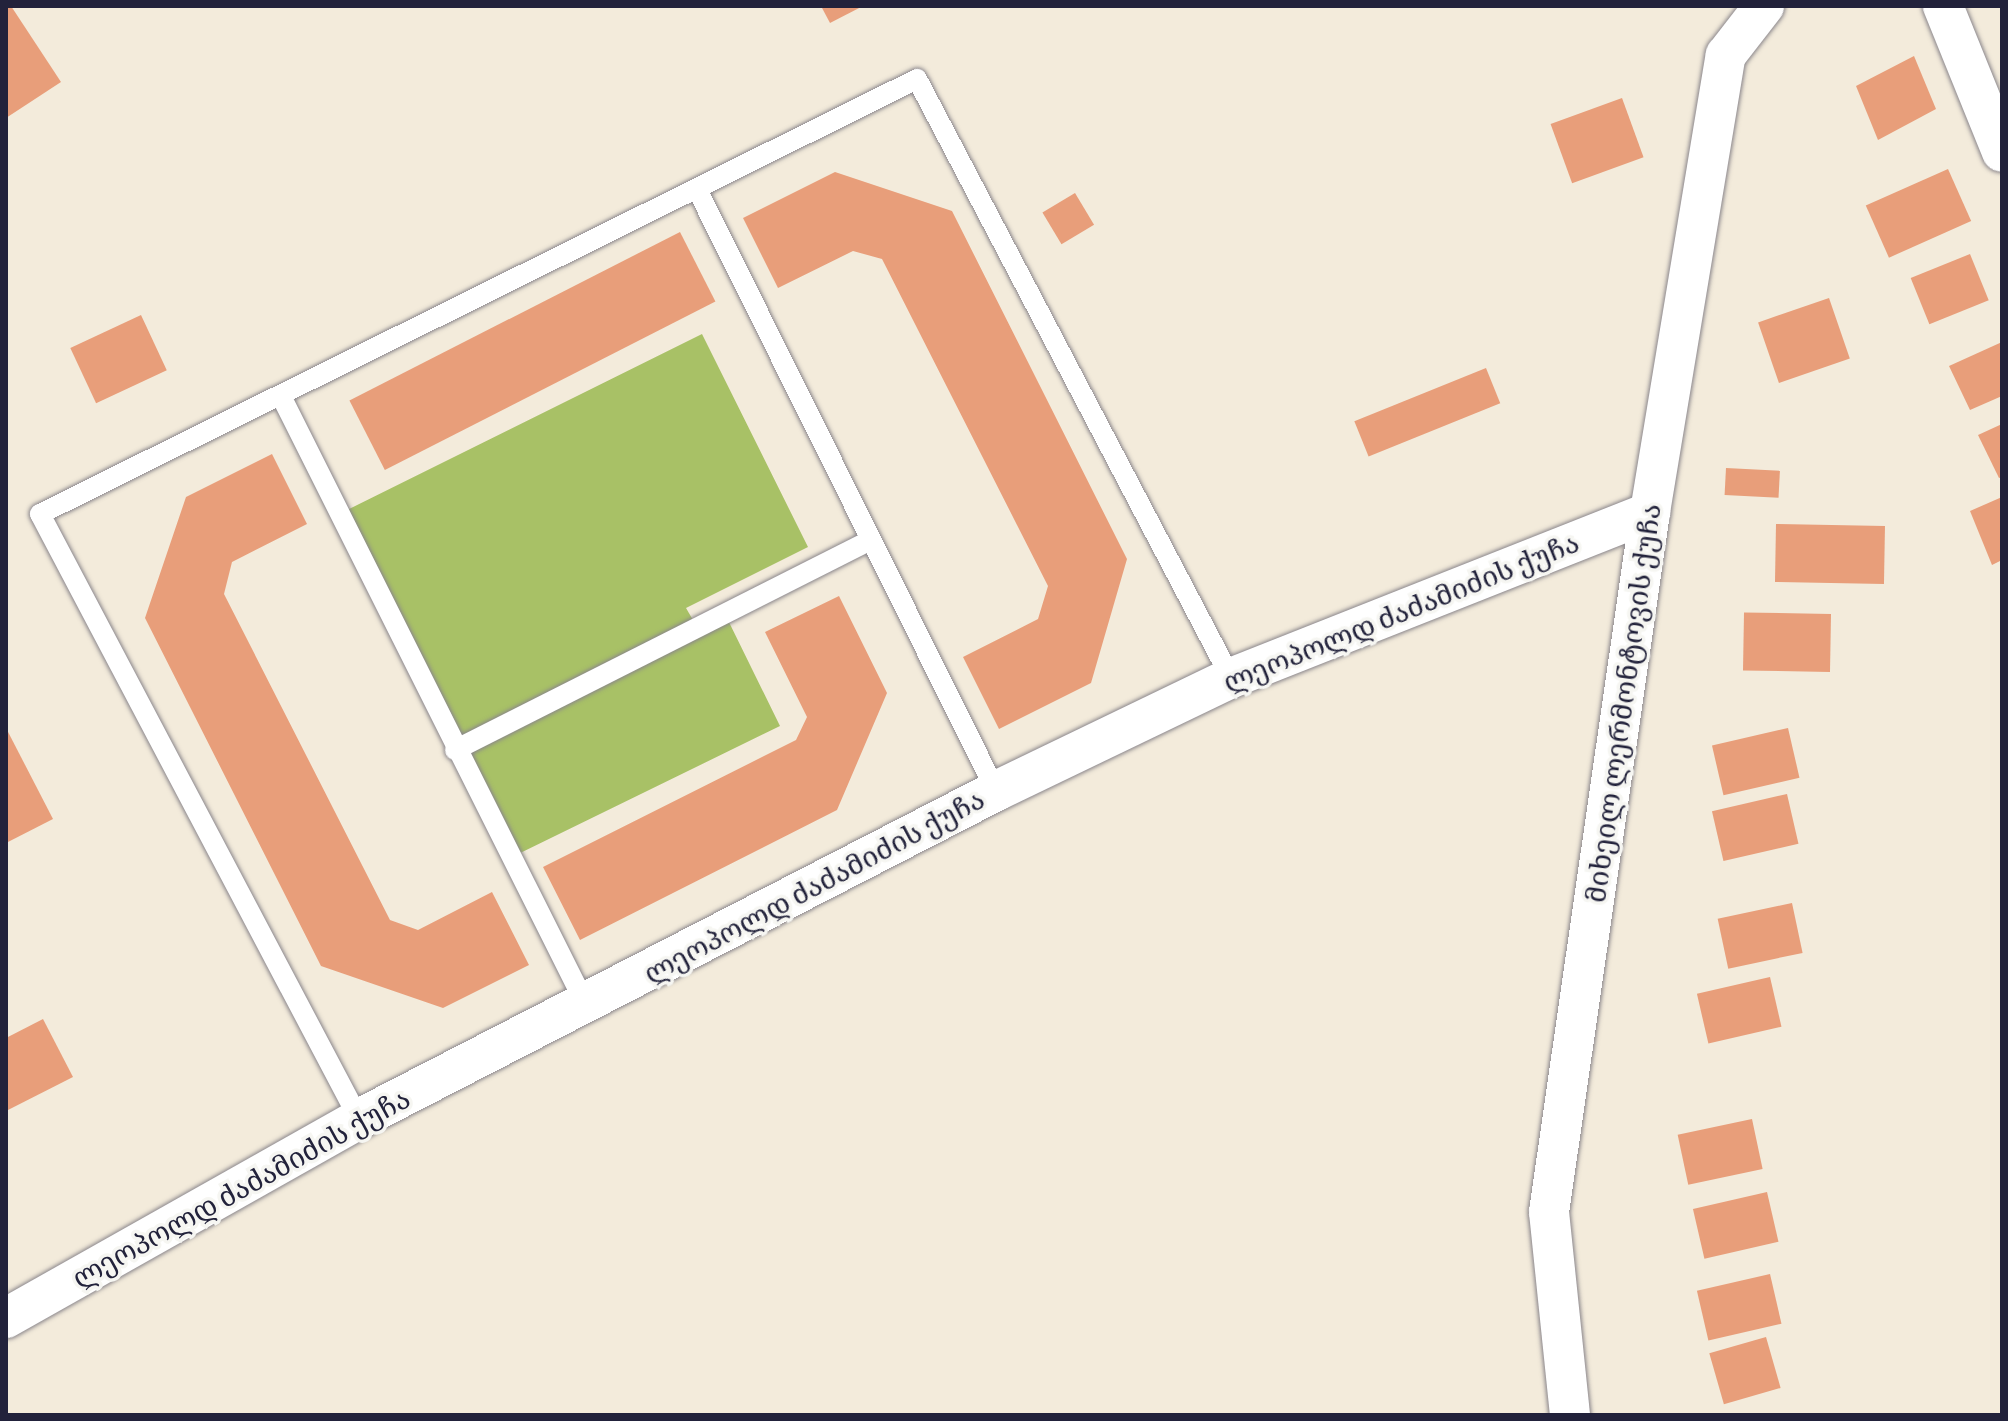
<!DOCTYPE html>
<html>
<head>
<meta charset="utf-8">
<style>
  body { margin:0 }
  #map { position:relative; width:2008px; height:1421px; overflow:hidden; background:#f3ebdb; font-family:"EB Garamond","Noto Serif Georgian",serif }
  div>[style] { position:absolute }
  .green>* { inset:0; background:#a8c166 }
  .building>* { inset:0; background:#e89e7a; transform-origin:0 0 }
  .roads { filter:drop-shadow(0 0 2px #8a868b) drop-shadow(0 0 2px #8a868b) }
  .lane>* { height:20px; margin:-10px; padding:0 10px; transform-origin:10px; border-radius:10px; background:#fff }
  .street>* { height:40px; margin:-20px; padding:0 20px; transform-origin:20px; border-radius:20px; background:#fff }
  span { translate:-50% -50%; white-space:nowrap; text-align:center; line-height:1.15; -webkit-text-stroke:7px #f6f6f2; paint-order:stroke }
  .street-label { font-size:28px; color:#22223b }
  .frame { position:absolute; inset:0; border:8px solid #22223b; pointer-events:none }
</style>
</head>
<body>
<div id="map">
  <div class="green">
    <div style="clip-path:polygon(702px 334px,808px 547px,686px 608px,697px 627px,725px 614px,780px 726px,510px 858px,337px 515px)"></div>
  </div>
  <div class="building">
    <div style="clip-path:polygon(11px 6px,61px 82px,6px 118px,6px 8px)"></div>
    <div style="clip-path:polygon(821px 6px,863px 6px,830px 23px)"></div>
    <div style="clip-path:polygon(1914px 56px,1936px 109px,1878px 140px,1856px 86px)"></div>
    <div style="left:1622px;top:98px;width:63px;height:76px;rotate:70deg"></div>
    <div style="left:1948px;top:169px;width:57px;height:90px;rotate:66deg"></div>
    <div style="clip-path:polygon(835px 172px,952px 211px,1127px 559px,1091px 683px,999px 729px,963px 657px,1038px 619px,1048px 586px,882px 259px,853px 251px,778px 288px,743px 218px)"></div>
    <div style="left:1075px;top:193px;width:37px;height:38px;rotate:59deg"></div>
    <div style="left:680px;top:232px;width:78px;height:371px;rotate:63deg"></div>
    <div style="left:1970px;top:254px;width:50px;height:64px;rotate:68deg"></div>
    <div style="left:1829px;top:298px;width:64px;height:75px;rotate:71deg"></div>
    <div style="left:141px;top:315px;width:61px;height:78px;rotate:65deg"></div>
    <div style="clip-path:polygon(2002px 342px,2002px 396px,1970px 410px,1949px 366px)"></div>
    <div style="left:1486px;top:368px;width:38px;height:142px;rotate:68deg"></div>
    <div style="clip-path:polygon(2002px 424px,2002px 477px,1999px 478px,1978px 435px)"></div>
    <div style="clip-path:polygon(272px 454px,307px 524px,232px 562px,224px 594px,390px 920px,418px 930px,492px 892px,529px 965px,443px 1008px,321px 966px,145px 618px,186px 497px)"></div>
    <div style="left:1726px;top:468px;width:54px;height:27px;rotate:3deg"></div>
    <div style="clip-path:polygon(2002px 497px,2002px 560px,1992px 565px,1970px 511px)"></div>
    <div style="left:1776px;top:524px;width:109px;height:58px;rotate:1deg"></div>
    <div style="clip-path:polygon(839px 596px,887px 693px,837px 810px,580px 940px,543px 867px,796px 740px,807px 717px,765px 632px)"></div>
    <div style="left:1831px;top:614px;width:58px;height:87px;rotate:91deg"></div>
    <div style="clip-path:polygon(6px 728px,53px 819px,6px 843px)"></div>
    <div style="left:1788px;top:728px;width:51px;height:78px;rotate:77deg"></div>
    <div style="left:1787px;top:794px;width:51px;height:77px;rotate:77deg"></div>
    <div style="left:1792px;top:903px;width:51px;height:76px;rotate:78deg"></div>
    <div style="left:1770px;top:977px;width:51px;height:75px;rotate:77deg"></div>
    <div style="clip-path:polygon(43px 1019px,73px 1077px,6px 1111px,6px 1038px)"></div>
    <div style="left:1752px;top:1119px;width:51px;height:76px;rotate:78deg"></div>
    <div style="left:1767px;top:1192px;width:51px;height:76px;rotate:77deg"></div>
    <div style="left:1770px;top:1274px;width:51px;height:75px;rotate:77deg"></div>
    <div style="left:1766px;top:1337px;width:53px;height:59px;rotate:74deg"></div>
  </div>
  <div class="roads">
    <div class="lane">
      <div style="left:698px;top:191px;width:670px;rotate:63.59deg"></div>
      <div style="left:281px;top:396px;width:681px;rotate:63.4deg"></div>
      <div style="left:455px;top:750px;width:466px;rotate:-26.8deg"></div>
      <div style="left:359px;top:1119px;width:684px;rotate:-117.8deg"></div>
      <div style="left:40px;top:514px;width:979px;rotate:-26.38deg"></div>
      <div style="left:917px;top:79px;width:676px;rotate:62.34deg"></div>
    </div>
    <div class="street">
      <div style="left:1943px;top:6px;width:157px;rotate:68deg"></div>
      <div style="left:6px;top:1318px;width:405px;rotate:-29.4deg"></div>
      <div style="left:359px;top:1119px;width:716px;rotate:-27.24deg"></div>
      <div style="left:996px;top:791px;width:261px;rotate:-25.7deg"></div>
      <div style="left:1231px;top:678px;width:451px;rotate:-21.6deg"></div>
      <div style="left:1570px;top:1415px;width:204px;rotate:-95.9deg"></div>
      <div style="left:1549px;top:1212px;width:707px;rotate:-81.79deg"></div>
      <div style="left:1650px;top:512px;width:463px;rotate:-80.6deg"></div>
      <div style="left:1726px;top:55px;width:62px;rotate:-52.2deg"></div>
    </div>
  </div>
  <div class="street-label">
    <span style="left:1401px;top:612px;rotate:-22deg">ლეოპოლდ ძაძამიძის ქუჩა</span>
    <span style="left:1623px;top:703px;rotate:-82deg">მიხეილ ლერმონტოვის ქუჩა</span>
    <span style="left:814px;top:886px;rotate:-28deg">ლეოპოლდ ძაძამიძის ქუჩა</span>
    <span style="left:241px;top:1188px;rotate:-29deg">ლეოპოლდ ძაძამიძის ქუჩა</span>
  </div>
  <div class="frame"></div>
</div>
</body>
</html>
